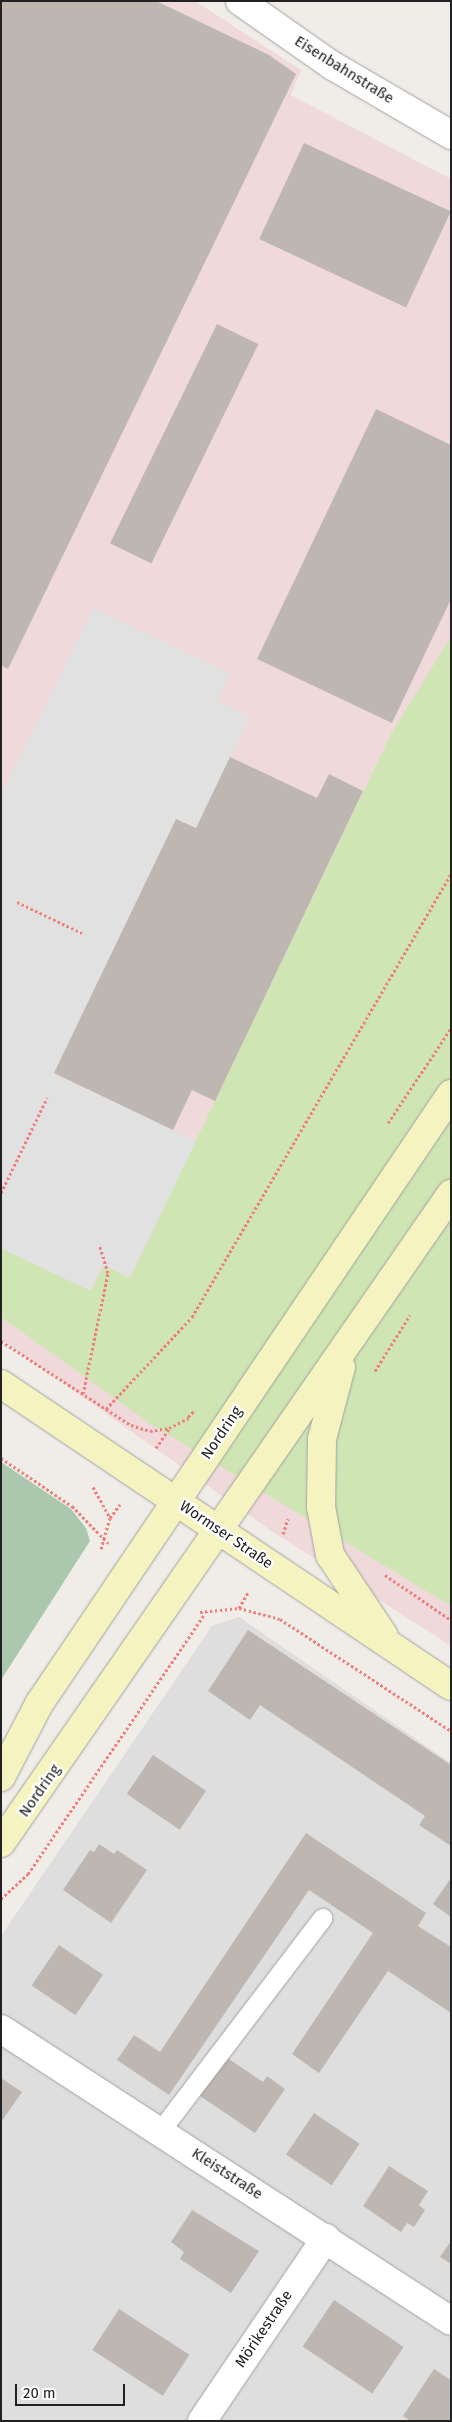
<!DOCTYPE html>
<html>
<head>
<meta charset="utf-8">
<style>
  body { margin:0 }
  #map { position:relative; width:452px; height:2422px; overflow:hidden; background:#f0ede8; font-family:"Fira Sans",sans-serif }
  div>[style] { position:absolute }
  .residential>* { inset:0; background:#dfdede }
  .commercial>* { inset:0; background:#efd9da }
  .grass>* { inset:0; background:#cfe5b3 }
  .cemetery>* { inset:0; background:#abc7ad }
  .parking>* { inset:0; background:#e1e1e1 }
  .building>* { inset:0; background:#bdb6b1; transform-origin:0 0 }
  .path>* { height:3px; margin-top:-1.5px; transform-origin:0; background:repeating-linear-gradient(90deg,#ef7e7b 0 2.5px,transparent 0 5px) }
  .roads { filter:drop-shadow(0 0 1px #a2a2a2) drop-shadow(0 0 1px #a2a2a2) }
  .lane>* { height:19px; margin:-9.5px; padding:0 9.5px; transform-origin:9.5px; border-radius:9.5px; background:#fff }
  .street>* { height:28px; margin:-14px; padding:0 14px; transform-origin:14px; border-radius:14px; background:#fff }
  .secondary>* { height:28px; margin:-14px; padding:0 14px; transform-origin:14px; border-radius:14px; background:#f5f4c1 }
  span { translate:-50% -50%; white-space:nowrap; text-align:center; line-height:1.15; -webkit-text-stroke:4.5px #fff; paint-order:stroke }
  .street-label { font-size:15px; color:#212121 }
  .frame { position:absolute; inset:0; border:2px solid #212121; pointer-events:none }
  .scale { position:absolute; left:15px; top:2384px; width:110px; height:22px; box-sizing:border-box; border:2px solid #212121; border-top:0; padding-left:6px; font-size:15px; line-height:18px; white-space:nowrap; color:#212121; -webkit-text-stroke:4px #fff; paint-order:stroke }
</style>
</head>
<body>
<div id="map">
  <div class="residential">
    <div style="clip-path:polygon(239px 1617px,451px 1763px,451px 2421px,1px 2421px,1px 1936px,212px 1626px)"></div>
  </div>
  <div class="commercial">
    <div style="clip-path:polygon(1px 1px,195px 1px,301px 70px,291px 95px,451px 179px,451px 1646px,270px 1530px,1px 1339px)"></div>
  </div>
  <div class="grass">
    <div style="clip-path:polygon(451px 637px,451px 1606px,149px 1423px,1px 1317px,1px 1248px,91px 1291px,104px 1265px,130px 1278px,392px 732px)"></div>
  </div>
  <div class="cemetery">
    <div style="clip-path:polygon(1px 1462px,71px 1509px,86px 1528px,90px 1541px,1px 1680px)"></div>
  </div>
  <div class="parking">
    <div style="clip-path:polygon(93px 608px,231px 674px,217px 701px,250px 717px,196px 828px,176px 819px,54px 1073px,196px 1141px,130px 1278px,104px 1265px,91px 1291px,1px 1248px,1px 796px)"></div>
  </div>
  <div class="building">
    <div style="clip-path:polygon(1px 1px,156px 1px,269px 55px,296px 74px,8px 669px,1px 665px)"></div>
    <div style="left:304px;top:143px;width:162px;height:106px;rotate:25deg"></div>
    <div style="left:217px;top:324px;width:46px;height:244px;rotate:26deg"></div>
    <div style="clip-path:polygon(376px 409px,451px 445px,451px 599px,392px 723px,257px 659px)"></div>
    <div style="clip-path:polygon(230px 757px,317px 798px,329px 774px,363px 791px,215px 1101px,192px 1090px,173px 1130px,54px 1073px,176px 819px,196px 828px)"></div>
    <div style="clip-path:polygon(248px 1630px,451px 1765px,451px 1846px,419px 1825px,425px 1816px,260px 1705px,250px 1720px,208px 1691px)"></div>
    <div style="left:153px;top:1755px;width:64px;height:47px;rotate:34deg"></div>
    <div style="clip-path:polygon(306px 1833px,426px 1913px,418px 1926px,451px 1947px,451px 2013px,388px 1971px,319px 2073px,292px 2054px,373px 1933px,309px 1890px,169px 2095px,117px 2060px,134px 2035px,160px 2052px)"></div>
    <div style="clip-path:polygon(99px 1844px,114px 1854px,117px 1850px,147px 1870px,111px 1923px,63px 1890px,90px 1850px,94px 1852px)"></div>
    <div style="clip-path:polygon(451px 1878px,451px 1917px,433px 1904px)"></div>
    <div style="left:59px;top:1945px;width:53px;height:49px;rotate:34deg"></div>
    <div style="clip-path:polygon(226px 2057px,263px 2082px,267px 2076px,285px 2089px,255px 2133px,200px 2096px)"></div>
    <div style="clip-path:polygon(1px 2078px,22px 2092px,1px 2122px)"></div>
    <div style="left:314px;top:2113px;width:55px;height:50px;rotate:34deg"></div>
    <div style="clip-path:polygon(389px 2166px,428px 2191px,419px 2205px,425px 2210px,414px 2227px,407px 2223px,401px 2232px,363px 2206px)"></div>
    <div style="clip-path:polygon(192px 2210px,259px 2251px,231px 2293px,180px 2259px,184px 2252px,171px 2242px)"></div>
    <div style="clip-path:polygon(451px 2241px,451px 2264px,440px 2257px)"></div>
    <div style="left:334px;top:2300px;width:84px;height:56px;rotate:34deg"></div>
    <div style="left:119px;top:2309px;width:84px;height:49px;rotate:33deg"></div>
    <div style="clip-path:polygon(434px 2369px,451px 2380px,451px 2421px,411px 2421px,403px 2416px)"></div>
  </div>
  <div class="path">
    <div style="left:17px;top:902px;width:72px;rotate:25.5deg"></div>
    <div style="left:388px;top:1123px;width:114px;rotate:-56.4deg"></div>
    <div style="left:1px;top:1193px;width:106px;rotate:-64.2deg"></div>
    <div style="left:1px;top:1341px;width:155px;rotate:32.9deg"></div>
    <div style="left:131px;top:1425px;width:20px;rotate:18deg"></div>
    <div style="left:150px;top:1431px;width:19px;rotate:-9deg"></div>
    <div style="left:169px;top:1428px;width:22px;rotate:-27deg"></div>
    <div style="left:375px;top:1371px;width:66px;rotate:-58deg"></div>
    <div style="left:83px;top:1394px;width:124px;rotate:-78.3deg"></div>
    <div style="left:108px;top:1273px;width:28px;rotate:-107deg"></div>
    <div style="left:106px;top:1409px;width:126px;rotate:-46.9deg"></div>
    <div style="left:192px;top:1317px;width:513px;rotate:-59.69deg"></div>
    <div style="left:188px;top:1417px;width:10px;rotate:-45deg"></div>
    <div style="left:156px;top:1448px;width:23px;rotate:-56deg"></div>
    <div style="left:1px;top:1458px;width:86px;rotate:34.1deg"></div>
    <div style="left:72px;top:1506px;width:52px;rotate:45.8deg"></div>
    <div style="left:93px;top:1487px;width:35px;rotate:61deg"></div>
    <div style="left:283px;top:1534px;width:16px;rotate:-72deg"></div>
    <div style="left:101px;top:1549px;width:32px;rotate:-74deg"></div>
    <div style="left:110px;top:1518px;width:17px;rotate:-54deg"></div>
    <div style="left:385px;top:1575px;width:80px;rotate:34.3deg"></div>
    <div style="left:239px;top:1608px;width:20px;rotate:-60deg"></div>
    <div style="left:200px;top:1612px;width:39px;rotate:-6deg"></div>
    <div style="left:239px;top:1608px;width:42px;rotate:15deg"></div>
    <div style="left:280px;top:1619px;width:204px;rotate:33.2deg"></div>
    <div style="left:1px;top:1899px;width:37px;rotate:-43deg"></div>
    <div style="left:28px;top:1874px;width:313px;rotate:-55.8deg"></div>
  </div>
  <div class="roads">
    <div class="lane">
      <div style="left:160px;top:2131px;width:268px;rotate:-52.7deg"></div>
    </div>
    <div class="street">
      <div style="left:240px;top:1px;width:113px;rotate:35deg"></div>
      <div style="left:333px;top:66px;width:137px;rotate:30.3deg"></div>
      <div style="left:1px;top:2029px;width:536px;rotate:32.98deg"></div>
      <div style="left:202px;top:2421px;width:221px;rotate:-55.9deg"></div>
    </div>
    <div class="secondary">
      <div style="left:341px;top:1367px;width:74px;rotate:104.8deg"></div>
      <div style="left:322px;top:1439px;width:68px;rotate:90.8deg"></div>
      <div style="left:321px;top:1507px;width:49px;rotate:79.4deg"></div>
      <div style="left:330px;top:1555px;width:97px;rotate:56.3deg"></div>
      <div style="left:1px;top:1384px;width:542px;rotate:33.87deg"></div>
      <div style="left:1px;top:1777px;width:82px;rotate:-62.5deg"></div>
      <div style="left:39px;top:1704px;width:736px;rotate:-55.96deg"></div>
      <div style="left:1px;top:1843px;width:790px;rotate:-55.26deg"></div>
    </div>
  </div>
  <div class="street-label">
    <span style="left:344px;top:70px;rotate:32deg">Eisenbahnstraße</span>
    <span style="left:222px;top:1433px;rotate:-56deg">Nordring</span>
    <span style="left:226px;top:1535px;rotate:34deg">Wormser Straße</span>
    <span style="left:40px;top:1791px;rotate:-55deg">Nordring</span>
    <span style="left:227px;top:2174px;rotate:33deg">Kleiststraße</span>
    <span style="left:264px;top:2329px;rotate:-56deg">Mörikestraße</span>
  </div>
  <div class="frame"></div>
  <div class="scale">20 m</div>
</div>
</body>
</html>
